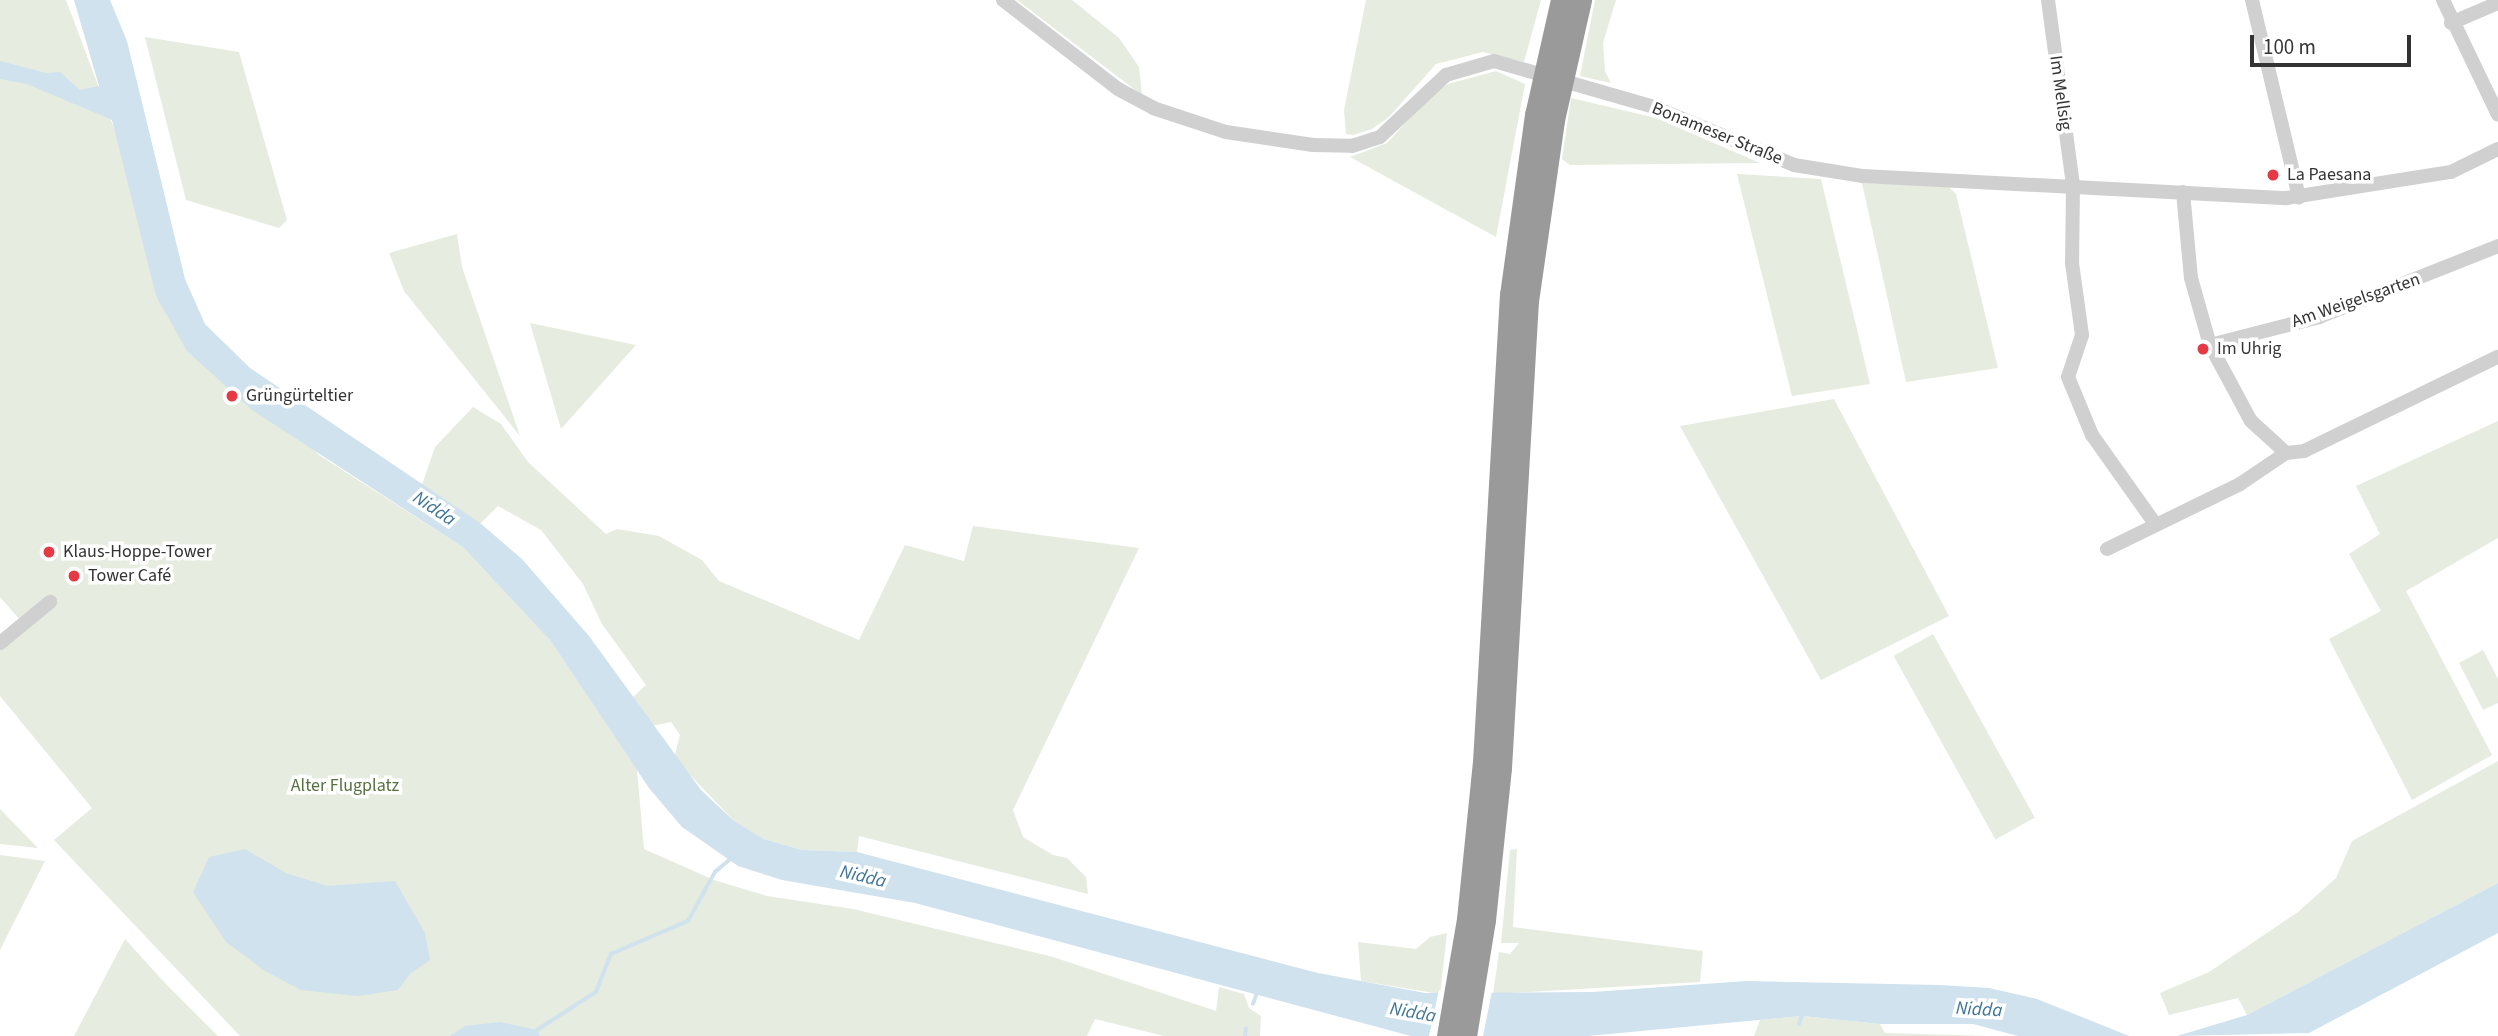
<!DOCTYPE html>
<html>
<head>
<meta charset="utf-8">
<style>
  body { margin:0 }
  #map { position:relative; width:2498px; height:1036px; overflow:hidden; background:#fff; font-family:"Source Sans 3",sans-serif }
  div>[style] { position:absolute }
  .green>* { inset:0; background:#e6ecdf; transform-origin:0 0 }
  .water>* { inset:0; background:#cfe2ee }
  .pier>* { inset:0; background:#fff }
  .stream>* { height:3.5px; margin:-1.75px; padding:0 1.75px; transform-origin:1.75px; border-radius:1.75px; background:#cfe2ee }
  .minor>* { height:14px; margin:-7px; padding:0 7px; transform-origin:7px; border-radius:7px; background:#d0d0d0 }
  .highway>* { height:21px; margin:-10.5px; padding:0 10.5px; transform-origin:10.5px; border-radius:10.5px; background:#9a9a9a }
  .dots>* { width:19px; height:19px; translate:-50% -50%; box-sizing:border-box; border:4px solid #fff; border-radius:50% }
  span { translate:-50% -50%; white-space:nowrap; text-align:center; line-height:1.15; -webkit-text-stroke:7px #fff; paint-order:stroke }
  .street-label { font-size:18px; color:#333 }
  .poi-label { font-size:18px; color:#333 }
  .left { translate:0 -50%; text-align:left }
  .park-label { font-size:18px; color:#56703f }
  .water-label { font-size:19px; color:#3f7597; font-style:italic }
  .scale { position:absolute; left:2250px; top:35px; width:161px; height:32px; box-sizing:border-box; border:4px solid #333; border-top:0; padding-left:9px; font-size:21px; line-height:24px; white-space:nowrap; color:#333; -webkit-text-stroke:5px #fff; paint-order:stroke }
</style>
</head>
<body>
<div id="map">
  <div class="green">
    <div style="clip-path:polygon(0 0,66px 0,123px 152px,156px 296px,319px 455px,464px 548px,515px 598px,550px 640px,637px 770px,644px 849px,714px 880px,767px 896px,853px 909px,1053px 957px,1216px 1011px,1219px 987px,1244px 994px,1249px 1008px,1261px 1016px,1260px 1036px,1164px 1036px,1095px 1019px,1087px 1036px,240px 1036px,54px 840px,92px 808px,0 696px,0 649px,27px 628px,0 597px)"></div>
    <div style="clip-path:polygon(1017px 0,1072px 0,1119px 38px,1139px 67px,1142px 95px)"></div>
    <div style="clip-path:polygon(1366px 0,1541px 0,1524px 62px,1483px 52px,1436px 64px,1389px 117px,1372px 129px,1353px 135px,1346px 134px,1344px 110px)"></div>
    <div style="clip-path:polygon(1595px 0,1616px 0,1603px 43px,1605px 71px,1611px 83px,1580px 76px)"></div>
    <div style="clip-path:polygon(145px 37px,239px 52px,287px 220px,279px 228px,186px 200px)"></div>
    <div style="clip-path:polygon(1496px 71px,1525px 84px,1496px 237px,1350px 157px,1387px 143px,1433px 93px,1448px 84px)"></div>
    <div style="clip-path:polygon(1571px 98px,1656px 118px,1760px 163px,1570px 165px,1562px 159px)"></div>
    <div style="clip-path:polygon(1737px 174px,1821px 179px,1870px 384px,1792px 396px)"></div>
    <div style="clip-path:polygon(1862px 183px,1948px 186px,1956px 194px,1998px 368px,1906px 382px)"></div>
    <div style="clip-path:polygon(457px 234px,462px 267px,520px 436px,404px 291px,389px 253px)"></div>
    <div style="clip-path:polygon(530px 323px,636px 345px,561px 429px)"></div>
    <div style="clip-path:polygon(1834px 399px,1949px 616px,1821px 680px,1680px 426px)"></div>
    <div style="clip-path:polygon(473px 407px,501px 424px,528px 462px,606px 534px,617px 529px,659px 536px,702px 560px,719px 581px,859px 640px,905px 545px,964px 561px,973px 526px,1139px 548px,1013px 810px,1023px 837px,1053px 855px,1067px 858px,1086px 877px,1088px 894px,859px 836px,857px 852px,802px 850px,764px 839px,734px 821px,674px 758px,680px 735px,671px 722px,652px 726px,644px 713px,633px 697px,646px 685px,602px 624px,583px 584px,541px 530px,498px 506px,480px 524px,422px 485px,435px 447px)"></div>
    <div style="clip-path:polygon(2498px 421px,2498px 538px,2406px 591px,2492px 755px,2412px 800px,2329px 639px,2381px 611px,2349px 554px,2380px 534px,2356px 486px)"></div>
    <div style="left:1933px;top:634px;width:210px;height:45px;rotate:61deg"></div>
    <div style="clip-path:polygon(2483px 650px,2498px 679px,2498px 703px,2483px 710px,2459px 663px)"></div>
    <div style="clip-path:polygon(2498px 761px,2498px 883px,2247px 1015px,2238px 998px,2169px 1015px,2160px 993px,2209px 972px,2298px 912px,2336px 878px,2352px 841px)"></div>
    <div style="clip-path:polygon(0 809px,38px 848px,0 844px)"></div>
    <div style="clip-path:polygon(1517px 849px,1513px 927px,1703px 951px,1700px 982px,1493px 994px,1499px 952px,1510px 954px,1519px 943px,1501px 943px,1510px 850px)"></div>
    <div style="clip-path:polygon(0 855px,45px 861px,0 950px)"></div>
    <div style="clip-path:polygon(1447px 933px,1440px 994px,1361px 981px,1358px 942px,1416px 949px,1430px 937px)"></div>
    <div style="clip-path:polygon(125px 939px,165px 983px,218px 1036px,74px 1036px)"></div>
    <div style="clip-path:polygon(1802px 1016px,1880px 1024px,1885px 1033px,1989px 1036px,1754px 1036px,1760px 1020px)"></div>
  </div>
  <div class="water">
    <div style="clip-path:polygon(74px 0,110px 0,127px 41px,185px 279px,205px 324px,250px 368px,480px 523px,522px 559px,589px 636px,701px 790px,734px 821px,764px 839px,802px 850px,857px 852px,1318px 973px,1425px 993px,1593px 992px,1746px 981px,1940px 985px,1989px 988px,2037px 999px,2129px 1036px,2018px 1036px,1973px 1024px,1880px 1024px,1802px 1016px,1588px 1036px,1411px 1036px,915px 903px,782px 880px,738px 866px,682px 827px,649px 788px,550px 640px,464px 548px,252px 410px,187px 351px,156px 296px,112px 120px,27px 84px,0 79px,0 61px,46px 73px,60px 72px,80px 90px,99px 86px)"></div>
    <div style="clip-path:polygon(245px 849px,286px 873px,327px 886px,395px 881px,425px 933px,430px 960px,411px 973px,398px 990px,358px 996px,301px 990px,265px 971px,226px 942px,193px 892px,209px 857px)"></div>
    <div style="clip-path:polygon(2498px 883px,2498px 933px,2309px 1033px,2177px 1036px,2247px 1015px)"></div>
    <div style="clip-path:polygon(500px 1022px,537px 1030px,540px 1036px,450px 1036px,465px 1026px)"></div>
  </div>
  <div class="pier">
    <div style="clip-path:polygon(1439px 990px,1492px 991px,1483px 1036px,1429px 1036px)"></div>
  </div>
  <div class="stream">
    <div style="left:1253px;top:1004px;width:12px;rotate:-70deg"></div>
    <div style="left:1799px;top:1024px;width:12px;rotate:-70deg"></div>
    <div style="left:537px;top:1030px;width:70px;rotate:-32.8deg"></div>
    <div style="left:596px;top:992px;width:41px;rotate:-68.5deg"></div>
    <div style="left:611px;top:954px;width:84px;rotate:-23.2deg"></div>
    <div style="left:688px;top:921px;width:56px;rotate:-61.1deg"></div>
    <div style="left:715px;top:872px;width:23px;rotate:-40deg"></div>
    <div style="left:1245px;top:1036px;width:7px;rotate:-82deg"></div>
  </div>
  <div class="minor">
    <div style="left:1003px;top:0;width:145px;rotate:37.7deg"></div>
    <div style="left:1118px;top:89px;width:40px;rotate:28deg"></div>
    <div style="left:1153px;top:108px;width:77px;rotate:18.2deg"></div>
    <div style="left:1226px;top:132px;width:88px;rotate:8.5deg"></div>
    <div style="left:1313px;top:145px;width:39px;rotate:1deg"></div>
    <div style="left:1352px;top:146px;width:29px;rotate:-18deg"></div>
    <div style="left:1380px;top:137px;width:91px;rotate:-43.2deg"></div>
    <div style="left:1446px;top:75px;width:50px;rotate:-16.3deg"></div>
    <div style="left:1494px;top:61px;width:163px;rotate:16deg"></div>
    <div style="left:1651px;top:106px;width:155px;rotate:22.4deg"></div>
    <div style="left:1794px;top:165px;width:70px;rotate:9.1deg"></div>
    <div style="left:1863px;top:176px;width:424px;rotate:3deg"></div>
    <div style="left:2286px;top:198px;width:167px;rotate:-9deg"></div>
    <div style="left:2451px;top:172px;width:52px;rotate:-26.1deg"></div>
    <div style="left:2048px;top:0;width:188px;rotate:82.3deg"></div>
    <div style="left:2073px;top:186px;width:77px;rotate:90.7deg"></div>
    <div style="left:2072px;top:263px;width:73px;rotate:82.1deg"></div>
    <div style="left:2082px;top:335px;width:44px;rotate:108.4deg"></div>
    <div style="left:2068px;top:377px;width:63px;rotate:67.5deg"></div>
    <div style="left:2092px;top:435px;width:110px;rotate:54.6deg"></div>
    <div style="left:2252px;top:0;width:203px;rotate:76.6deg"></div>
    <div style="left:2443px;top:0;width:127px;rotate:64.4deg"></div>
    <div style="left:2451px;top:23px;width:51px;rotate:-23.1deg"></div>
    <div style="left:2183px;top:192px;width:86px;rotate:84.7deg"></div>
    <div style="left:2191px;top:278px;width:70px;rotate:74.2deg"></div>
    <div style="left:2210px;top:345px;width:86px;rotate:61.7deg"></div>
    <div style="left:2251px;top:421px;width:47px;rotate:42.4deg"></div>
    <div style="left:2210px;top:345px;width:113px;rotate:-14.4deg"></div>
    <div style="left:2319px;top:317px;width:193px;rotate:-21.6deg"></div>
    <div style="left:2107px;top:549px;width:148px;rotate:-26deg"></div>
    <div style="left:2240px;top:484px;width:55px;rotate:-34deg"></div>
    <div style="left:2286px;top:453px;width:18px;rotate:-6deg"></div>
    <div style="left:2304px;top:451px;width:216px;rotate:-25.9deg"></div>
    <div style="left:0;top:643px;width:65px;rotate:-39.4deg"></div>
  </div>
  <div class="highway">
    <div style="left:1447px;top:1036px;width:119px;rotate:-80.3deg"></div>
    <div style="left:1467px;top:919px;width:158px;rotate:-84.2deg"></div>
    <div style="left:1483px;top:762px;width:468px;rotate:-86.7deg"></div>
    <div style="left:1510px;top:295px;width:182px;rotate:-82.1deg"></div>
    <div style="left:1535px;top:115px;width:118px;rotate:-77.3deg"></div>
    <div style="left:1466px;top:1036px;width:118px;rotate:-80.7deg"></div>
    <div style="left:1485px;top:920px;width:153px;rotate:-84deg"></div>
    <div style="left:1501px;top:768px;width:468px;rotate:-86.7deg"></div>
    <div style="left:1528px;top:301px;width:183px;rotate:-81.8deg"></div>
    <div style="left:1554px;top:120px;width:123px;rotate:-77.3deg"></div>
  </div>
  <div class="dots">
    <div style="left:2273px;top:175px;background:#e63946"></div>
    <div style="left:2203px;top:349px;background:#e63946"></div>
    <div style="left:232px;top:396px;background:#e63946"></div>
    <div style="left:49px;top:552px;background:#e63946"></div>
    <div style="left:74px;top:576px;background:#e63946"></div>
  </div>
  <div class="street-label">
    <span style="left:2060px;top:93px;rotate:82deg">Im Mellsig</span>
    <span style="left:1717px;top:134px;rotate:22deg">Bonameser Straße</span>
    <span style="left:2356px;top:301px;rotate:-19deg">Am Weigelsgarten</span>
  </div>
  <div class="poi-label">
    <span class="left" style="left:2287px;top:175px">La Paesana</span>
    <span class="left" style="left:2217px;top:349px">Im Uhrig</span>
    <span class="left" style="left:246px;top:396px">Grüngürteltier</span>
    <span class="left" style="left:63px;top:552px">Klaus-Hoppe-Tower</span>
    <span class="left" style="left:88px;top:576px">Tower Café</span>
  </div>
  <div class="park-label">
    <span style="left:345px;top:786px">Alter Flugplatz</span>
  </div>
  <div class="water-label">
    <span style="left:434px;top:509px;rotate:34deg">Nidda</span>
    <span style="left:863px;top:877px;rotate:13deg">Nidda</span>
    <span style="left:1979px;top:1010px;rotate:3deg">Nidda</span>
    <span style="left:1413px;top:1013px;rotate:10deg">Nidda</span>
  </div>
  <div class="scale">100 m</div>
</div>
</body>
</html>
